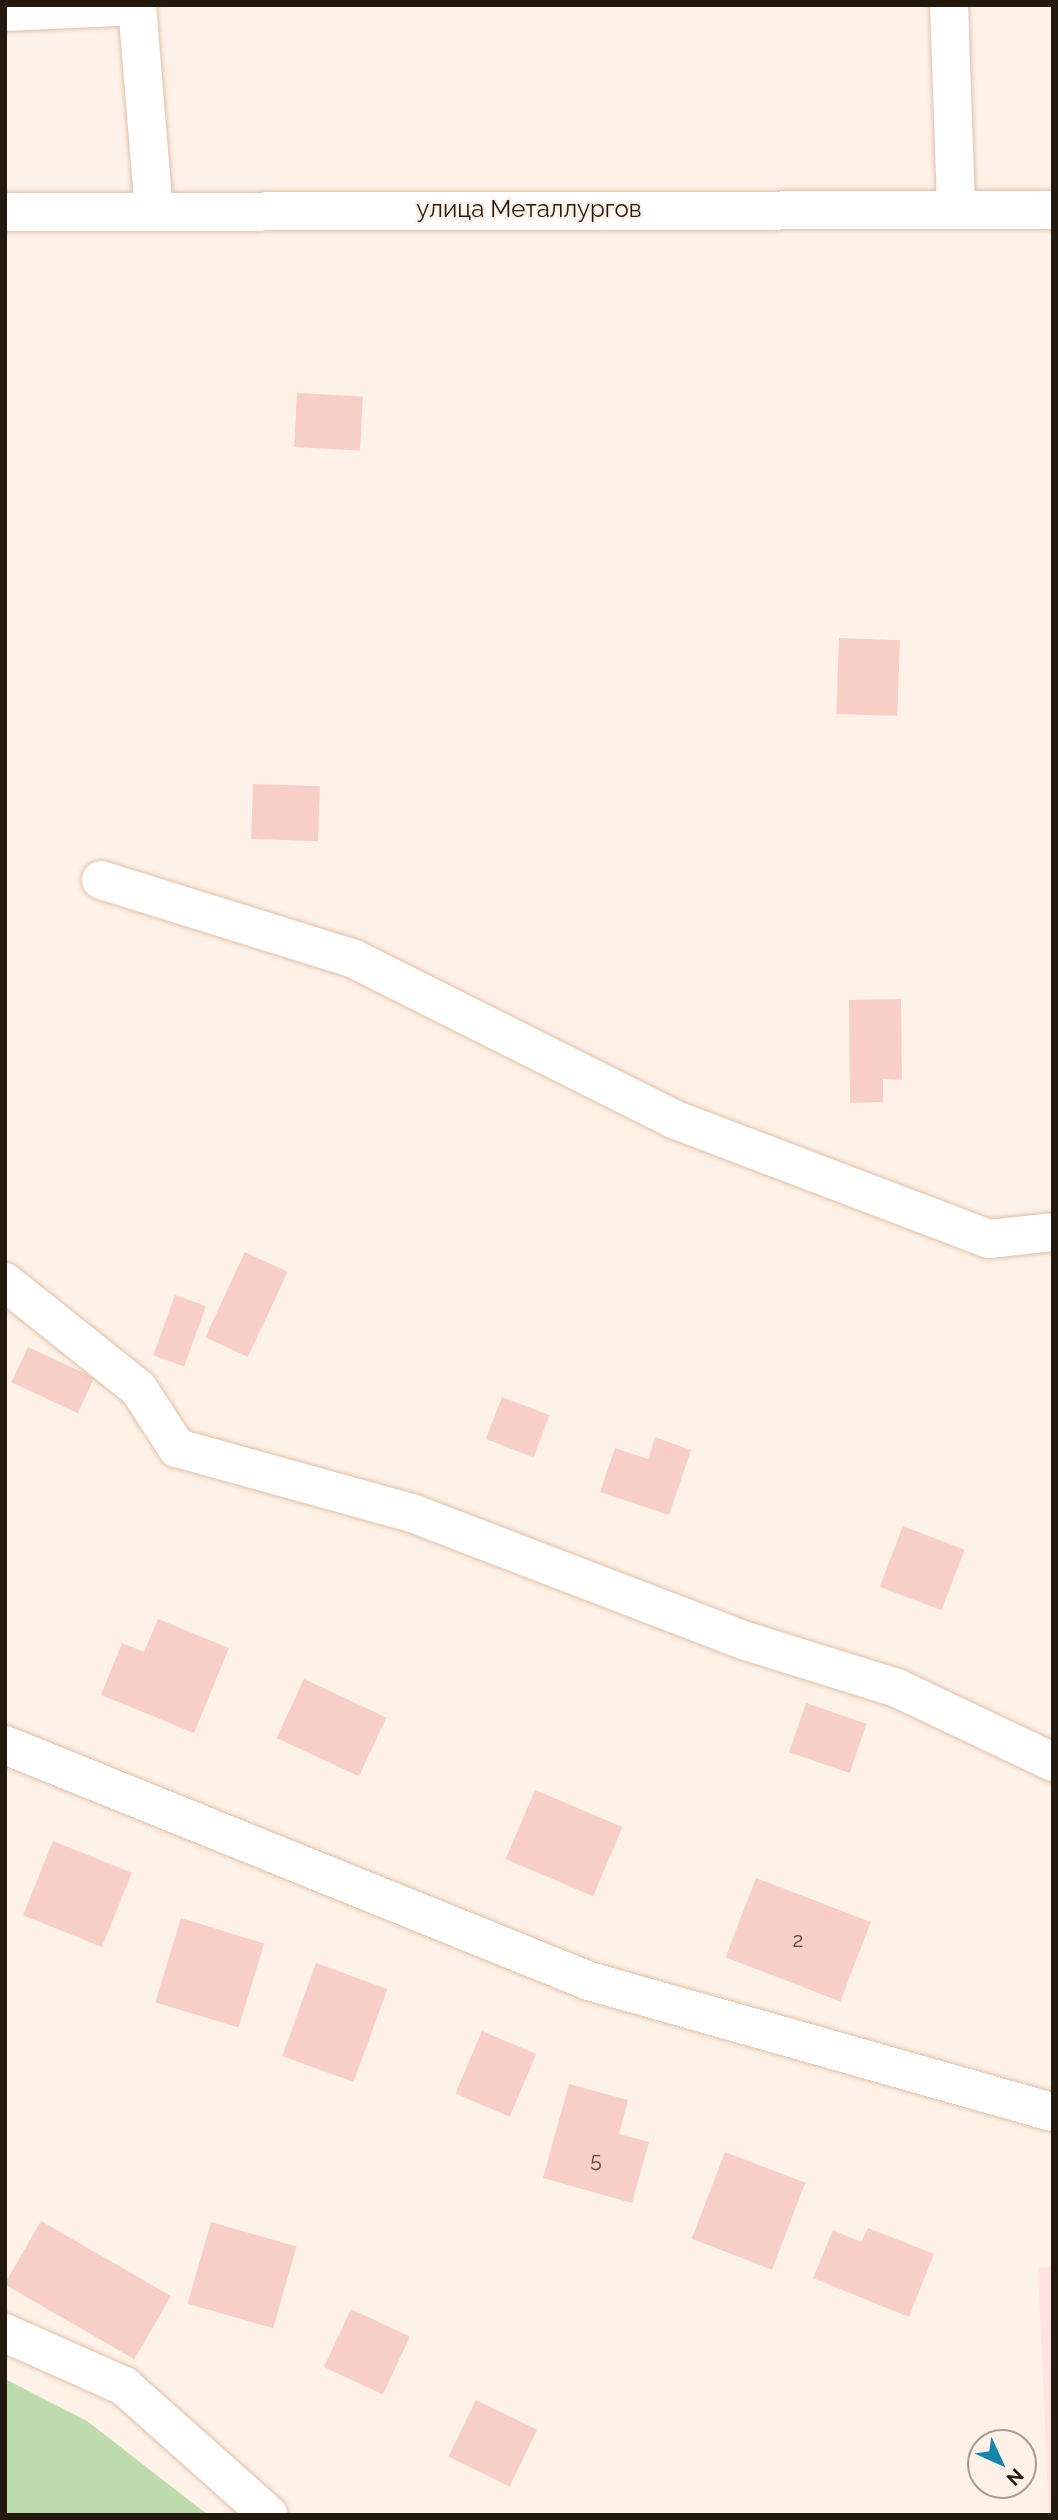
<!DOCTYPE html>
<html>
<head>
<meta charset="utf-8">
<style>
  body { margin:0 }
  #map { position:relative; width:1058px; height:2520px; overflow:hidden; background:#fef1e7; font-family:Raleway,sans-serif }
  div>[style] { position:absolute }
  .industrial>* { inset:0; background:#fee3e0 }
  .green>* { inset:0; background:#bddbad }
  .building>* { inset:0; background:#f7cfc7; transform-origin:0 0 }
  .roads { filter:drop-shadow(0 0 2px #dfc1a8) drop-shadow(0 0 2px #dfc1a8) }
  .minor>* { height:38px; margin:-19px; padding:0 19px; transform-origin:19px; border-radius:19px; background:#fff }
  span { translate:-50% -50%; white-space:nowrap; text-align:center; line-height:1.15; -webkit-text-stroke:5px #fef1e7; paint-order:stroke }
  .number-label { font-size:21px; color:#58463d }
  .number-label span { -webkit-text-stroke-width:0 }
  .street-label { font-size:24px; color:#23190f }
  .frame { position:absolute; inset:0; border:7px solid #23190f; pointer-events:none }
  .north { position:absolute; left:967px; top:2429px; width:70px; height:70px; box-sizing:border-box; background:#fef1e7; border:2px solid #a69b91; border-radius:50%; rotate:135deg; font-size:19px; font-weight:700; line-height:28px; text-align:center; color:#23190f }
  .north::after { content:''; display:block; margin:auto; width:24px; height:32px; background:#1883ab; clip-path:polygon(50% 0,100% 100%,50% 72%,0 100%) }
</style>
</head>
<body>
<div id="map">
  <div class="industrial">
    <div style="clip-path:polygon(1053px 2267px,1053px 2515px,1049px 2515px,1038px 2268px)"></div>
  </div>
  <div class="green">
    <div style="clip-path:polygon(5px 2379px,87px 2421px,208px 2515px,5px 2515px)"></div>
  </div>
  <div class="building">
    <div style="left:297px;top:393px;width:66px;height:54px;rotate:3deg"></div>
    <div style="left:839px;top:638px;width:61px;height:76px;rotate:2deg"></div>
    <div style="left:253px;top:784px;width:67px;height:55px;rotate:2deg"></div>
    <div style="clip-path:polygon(901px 999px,902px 1080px,883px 1079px,883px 1102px,850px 1103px,849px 1000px)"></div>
    <div style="left:245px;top:1252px;width:47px;height:94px;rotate:25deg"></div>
    <div style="left:175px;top:1295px;width:33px;height:64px;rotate:20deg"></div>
    <div style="left:28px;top:1347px;width:73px;height:39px;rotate:25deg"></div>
    <div style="left:502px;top:1397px;width:51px;height:45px;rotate:21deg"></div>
    <div style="clip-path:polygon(655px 1437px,691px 1450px,669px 1515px,600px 1492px,615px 1448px,648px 1459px)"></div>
    <div style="left:903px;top:1526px;width:66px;height:65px;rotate:21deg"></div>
    <div style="clip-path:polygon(158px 1619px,229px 1648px,194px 1733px,101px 1695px,122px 1643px,144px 1652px)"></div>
    <div style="left:304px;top:1679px;width:91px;height:65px;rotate:25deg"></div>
    <div style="left:806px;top:1703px;width:64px;height:52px;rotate:19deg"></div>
    <div style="left:535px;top:1790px;width:95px;height:75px;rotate:23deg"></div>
    <div style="left:53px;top:1841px;width:85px;height:80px;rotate:22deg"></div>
    <div style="left:756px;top:1878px;width:123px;height:85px;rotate:21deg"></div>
    <div style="left:181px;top:1918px;width:87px;height:88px;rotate:17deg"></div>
    <div style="left:316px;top:1963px;width:76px;height:99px;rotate:20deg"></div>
    <div style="left:482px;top:2031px;width:59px;height:68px;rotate:23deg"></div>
    <div style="clip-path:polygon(569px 2084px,628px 2100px,619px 2134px,649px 2142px,632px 2203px,543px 2178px)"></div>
    <div style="left:725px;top:2152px;width:86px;height:93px;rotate:21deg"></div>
    <div style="left:41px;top:2221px;width:150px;height:73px;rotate:30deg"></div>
    <div style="left:211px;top:2222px;width:89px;height:85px;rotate:16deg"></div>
    <div style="clip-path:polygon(868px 2228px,934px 2254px,909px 2317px,813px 2278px,833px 2230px,861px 2242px)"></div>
    <div style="left:351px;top:2309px;width:65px;height:64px;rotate:25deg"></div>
    <div style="left:476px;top:2400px;width:68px;height:63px;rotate:26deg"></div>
  </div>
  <div class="roads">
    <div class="minor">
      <div style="left:137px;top:5px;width:206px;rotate:85.3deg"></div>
      <div style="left:949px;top:5px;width:203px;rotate:88deg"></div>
      <div style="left:5px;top:12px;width:132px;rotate:-2.6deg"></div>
      <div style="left:5px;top:212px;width:1048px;rotate:-0.11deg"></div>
      <div style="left:101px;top:880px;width:265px;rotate:17.3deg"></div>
      <div style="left:354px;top:959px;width:357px;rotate:26.6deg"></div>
      <div style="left:673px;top:1119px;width:338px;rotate:20.8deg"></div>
      <div style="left:989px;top:1239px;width:64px;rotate:-6.2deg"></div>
      <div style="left:5px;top:1282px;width:170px;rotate:38.6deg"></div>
      <div style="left:138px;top:1388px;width:72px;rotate:57deg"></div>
      <div style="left:177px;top:1448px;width:244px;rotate:15.5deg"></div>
      <div style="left:412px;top:1513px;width:358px;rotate:21deg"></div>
      <div style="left:746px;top:1641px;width:158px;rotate:17.3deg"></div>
      <div style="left:897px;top:1688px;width:173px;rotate:25.4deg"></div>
      <div style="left:5px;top:1745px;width:630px;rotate:22deg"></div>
      <div style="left:589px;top:1981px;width:482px;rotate:15.8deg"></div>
      <div style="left:5px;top:2333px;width:130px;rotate:24deg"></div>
      <div style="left:124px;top:2386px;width:194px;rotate:41.7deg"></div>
    </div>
  </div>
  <div class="number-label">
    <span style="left:798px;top:1940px">2</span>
    <span style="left:596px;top:2160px">5</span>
  </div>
  <div class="street-label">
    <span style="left:529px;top:209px">улица Металлургов</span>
  </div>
  <div class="frame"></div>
  <div class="north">N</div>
</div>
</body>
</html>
